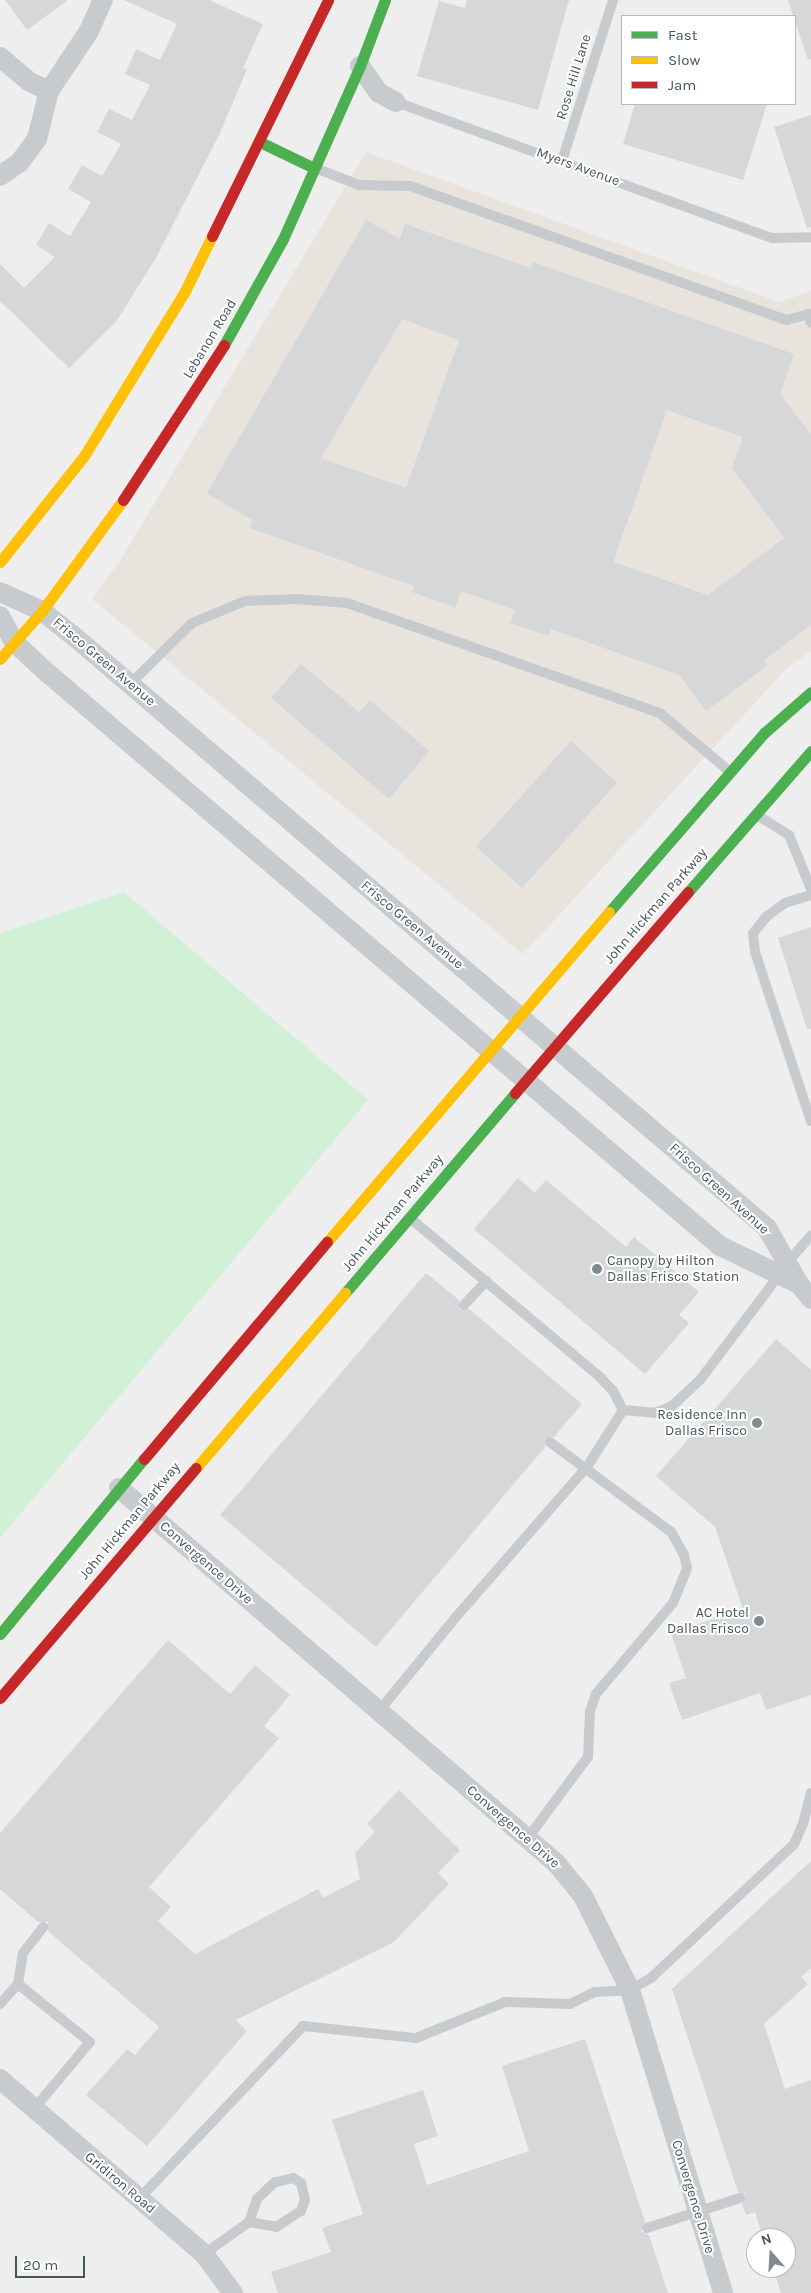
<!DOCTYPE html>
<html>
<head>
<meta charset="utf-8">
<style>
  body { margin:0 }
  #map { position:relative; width:811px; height:2293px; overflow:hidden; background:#efeeee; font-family:Karla,sans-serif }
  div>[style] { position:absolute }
  .commercial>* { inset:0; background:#e9e3dd }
  .green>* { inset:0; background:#d0f1d5 }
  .building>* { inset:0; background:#d6d7d8; transform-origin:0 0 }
  .lane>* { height:10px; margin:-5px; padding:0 5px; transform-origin:5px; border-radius:5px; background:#c7cbcd }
  .street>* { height:20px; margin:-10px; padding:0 10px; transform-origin:10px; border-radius:10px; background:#c7cbcd }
  .fast>* { height:11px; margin:-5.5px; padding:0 5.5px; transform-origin:5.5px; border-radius:5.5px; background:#4caf50 }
  .slow>* { height:11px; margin:-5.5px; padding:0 5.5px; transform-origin:5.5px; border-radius:5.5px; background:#ffc107 }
  .jam>* { height:11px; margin:-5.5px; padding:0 5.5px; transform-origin:5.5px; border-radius:5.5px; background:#c62828 }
  .dots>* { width:14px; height:14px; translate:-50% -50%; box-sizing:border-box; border:2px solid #fff; border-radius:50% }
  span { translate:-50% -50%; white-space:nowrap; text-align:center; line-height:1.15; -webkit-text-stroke:4px #fff; paint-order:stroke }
  .street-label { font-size:14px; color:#43565c }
  .poi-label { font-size:14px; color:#43565c }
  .left { translate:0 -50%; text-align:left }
  .right { translate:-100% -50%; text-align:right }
  .legend { position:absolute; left:621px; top:15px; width:175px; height:90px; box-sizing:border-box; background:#fff; border:1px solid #b4bbbe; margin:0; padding:6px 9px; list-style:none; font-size:15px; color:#43565c }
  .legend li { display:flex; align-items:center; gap:10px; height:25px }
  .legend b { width:25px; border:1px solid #b4bbbe }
  .north { position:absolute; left:746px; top:2228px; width:50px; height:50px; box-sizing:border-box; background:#fff; border:1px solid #b4bbbe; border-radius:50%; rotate:341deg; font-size:14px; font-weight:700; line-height:20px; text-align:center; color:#43565c }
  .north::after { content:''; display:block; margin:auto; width:18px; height:22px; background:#7f8b8f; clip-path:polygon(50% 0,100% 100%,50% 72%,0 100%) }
  .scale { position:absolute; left:15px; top:2256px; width:70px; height:22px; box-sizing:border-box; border:2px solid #43565c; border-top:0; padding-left:6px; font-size:15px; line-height:18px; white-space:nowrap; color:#43565c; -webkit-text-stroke:4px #fff; paint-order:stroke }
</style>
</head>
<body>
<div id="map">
  <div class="commercial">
    <div style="clip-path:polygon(366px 152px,779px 302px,811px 291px,811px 651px,788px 667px,523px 954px,92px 599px,121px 559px)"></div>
  </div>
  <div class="green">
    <div style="clip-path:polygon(124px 892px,368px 1100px,0 1538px,0 933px)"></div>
  </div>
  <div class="building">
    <div style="clip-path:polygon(5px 0,68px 0,27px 30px)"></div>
    <div style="clip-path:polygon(124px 0,209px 0,263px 24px,243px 68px,247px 69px,220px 133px,157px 256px,116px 322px,69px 368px,0 301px,0 264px,24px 288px,55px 257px,36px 245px,49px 223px,70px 236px,91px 202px,68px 189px,82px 165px,102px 176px,121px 144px,97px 132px,109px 109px,132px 120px,150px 85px,125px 74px,136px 49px,160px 60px,177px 24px)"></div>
    <div style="clip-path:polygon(467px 0,569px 0,538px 110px,417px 76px,439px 1px,465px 8px)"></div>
    <div style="clip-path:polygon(788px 0,811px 0,811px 59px,808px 60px)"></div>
    <div style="clip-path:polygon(635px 104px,767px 104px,743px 180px,623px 144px)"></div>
    <div style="clip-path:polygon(811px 115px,811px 227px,807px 228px,774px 127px)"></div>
    <div style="clip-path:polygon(evenodd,366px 220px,400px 239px,405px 224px,531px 268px,533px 262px,794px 354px,780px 394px,811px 435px,811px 625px,765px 660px,768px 665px,706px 711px,679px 675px,551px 629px,548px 636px,510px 623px,515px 610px,461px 591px,455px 607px,412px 592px,414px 586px,250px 528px,252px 520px,207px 493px,366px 220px,402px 319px,459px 340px,406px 488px,321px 458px,402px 319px,366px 220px,667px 410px,743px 437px,732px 468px,784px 538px,708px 595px,613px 562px,667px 410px)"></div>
    <div style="clip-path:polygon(301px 664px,359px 712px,370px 700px,429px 751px,389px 799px,271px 698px)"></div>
    <div style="left:571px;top:741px;width:62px;height:142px;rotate:42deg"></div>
    <div style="clip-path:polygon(811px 927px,811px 1029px,807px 1029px,778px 938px)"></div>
    <div style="clip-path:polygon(518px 1178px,535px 1193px,546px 1180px,626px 1247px,634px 1237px,699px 1292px,679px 1315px,689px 1323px,645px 1374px,474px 1229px)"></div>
    <div style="clip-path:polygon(426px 1273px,459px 1300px,460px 1310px,469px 1309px,582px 1404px,554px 1437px,545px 1438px,545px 1447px,376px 1647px,220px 1515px)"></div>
    <div style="clip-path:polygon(776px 1339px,811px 1370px,811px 1695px,766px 1710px,760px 1693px,682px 1720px,669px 1683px,686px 1678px,671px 1633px,743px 1609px,715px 1527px,656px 1476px)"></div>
    <div style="clip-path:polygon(168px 1640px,230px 1694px,255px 1665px,290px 1695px,264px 1726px,279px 1738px,149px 1887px,171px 1907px,158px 1921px,195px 1954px,318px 1889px,323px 1898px,360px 1879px,355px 1853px,375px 1832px,367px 1824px,399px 1790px,460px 1850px,438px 1873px,449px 1884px,394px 1942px,236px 2020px,247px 2031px,147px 2146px,86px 2095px,127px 2049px,135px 2055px,159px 2027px,48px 1931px,48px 1922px,38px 1922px,0 1889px,0 1833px)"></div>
    <div style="clip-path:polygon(811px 1861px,811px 1968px,801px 1977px,808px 1984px,764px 2024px,785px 2089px,811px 2080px,811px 2293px,781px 2293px,773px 2268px,786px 2268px,786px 2238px,763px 2238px,755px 2212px,746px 2215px,742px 2205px,746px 2195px,738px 2192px,672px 1989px)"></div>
    <div style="clip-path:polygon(585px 2039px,645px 2222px,641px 2231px,649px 2235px,668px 2293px,278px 2293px,271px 2272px,331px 2252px,322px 2228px,363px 2214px,332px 2120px,423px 2090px,438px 2136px,414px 2144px,427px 2185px,529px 2151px,502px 2066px)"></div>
  </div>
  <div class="lane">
    <div style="left:396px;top:102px;width:400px;rotate:19.9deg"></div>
    <div style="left:772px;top:238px;width:39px;rotate:-1deg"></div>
    <div style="left:562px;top:161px;width:169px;rotate:-72.4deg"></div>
    <div style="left:315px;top:168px;width:47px;rotate:21.1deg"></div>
    <div style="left:359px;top:185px;width:51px;rotate:1.1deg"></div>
    <div style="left:410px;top:186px;width:400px;rotate:19.6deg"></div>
    <div style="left:787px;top:320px;width:22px;rotate:-16deg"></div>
    <div style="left:808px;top:314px;width:9px;rotate:72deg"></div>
    <div style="left:130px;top:684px;width:87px;rotate:-44.5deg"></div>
    <div style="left:192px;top:623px;width:57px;rotate:-22.5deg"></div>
    <div style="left:245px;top:601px;width:51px;rotate:-2.2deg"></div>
    <div style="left:296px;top:599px;width:51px;rotate:4.5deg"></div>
    <div style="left:347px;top:603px;width:332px;rotate:19.4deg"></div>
    <div style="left:660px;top:713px;width:90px;rotate:40deg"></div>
    <div style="left:757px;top:815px;width:38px;rotate:32deg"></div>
    <div style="left:789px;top:835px;width:58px;rotate:67.8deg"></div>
    <div style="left:811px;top:895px;width:27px;rotate:163deg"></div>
    <div style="left:785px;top:903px;width:22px;rotate:144deg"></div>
    <div style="left:767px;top:916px;width:22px;rotate:129deg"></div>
    <div style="left:753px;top:933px;width:19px;rotate:84deg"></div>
    <div style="left:755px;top:952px;width:178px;rotate:71.7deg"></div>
    <div style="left:787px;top:1263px;width:37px;rotate:-49deg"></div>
    <div style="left:464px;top:1305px;width:33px;rotate:-47deg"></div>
    <div style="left:623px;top:1410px;width:32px;rotate:5deg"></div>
    <div style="left:655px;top:1413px;width:18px;rotate:-22deg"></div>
    <div style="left:672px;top:1406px;width:38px;rotate:-43deg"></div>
    <div style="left:700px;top:1380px;width:131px;rotate:-53deg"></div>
    <div style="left:379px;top:1711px;width:122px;rotate:-50.7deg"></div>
    <div style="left:456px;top:1617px;width:199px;rotate:-48.9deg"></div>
    <div style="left:587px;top:1467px;width:67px;rotate:-57.7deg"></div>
    <div style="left:623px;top:1410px;width:21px;rotate:-118deg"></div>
    <div style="left:613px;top:1391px;width:19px;rotate:-133deg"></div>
    <div style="left:600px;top:1377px;width:248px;rotate:-140.1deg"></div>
    <div style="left:527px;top:1839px;width:102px;rotate:-53.4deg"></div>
    <div style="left:588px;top:1757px;width:46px;rotate:-87.5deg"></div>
    <div style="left:590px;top:1711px;width:18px;rotate:-71deg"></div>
    <div style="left:596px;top:1694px;width:119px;rotate:-49.8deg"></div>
    <div style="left:673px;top:1603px;width:38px;rotate:-68deg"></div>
    <div style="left:687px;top:1568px;width:13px;rotate:-103deg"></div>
    <div style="left:684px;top:1555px;width:26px;rotate:-119deg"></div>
    <div style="left:671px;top:1532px;width:151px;rotate:-143.4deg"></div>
    <div style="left:18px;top:1984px;width:92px;rotate:38.9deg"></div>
    <div style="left:90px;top:2042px;width:89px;rotate:130deg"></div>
    <div style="left:0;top:2004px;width:27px;rotate:-48deg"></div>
    <div style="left:18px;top:1984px;width:31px;rotate:-81deg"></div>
    <div style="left:23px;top:1953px;width:33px;rotate:-52deg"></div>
    <div style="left:139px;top:2199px;width:238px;rotate:-46.5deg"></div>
    <div style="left:303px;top:2026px;width:114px;rotate:6.1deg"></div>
    <div style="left:416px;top:2038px;width:96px;rotate:-22deg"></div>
    <div style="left:505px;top:2002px;width:65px;rotate:1.8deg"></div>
    <div style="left:570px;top:2004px;width:28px;rotate:-26deg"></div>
    <div style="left:595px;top:1992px;width:35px;rotate:-3deg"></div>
    <div style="left:630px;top:1990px;width:24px;rotate:-30deg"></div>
    <div style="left:651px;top:1978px;width:196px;rotate:-43.1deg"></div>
    <div style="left:794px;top:1844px;width:22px;rotate:-66deg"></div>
    <div style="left:803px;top:1824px;width:32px;rotate:-76deg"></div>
    <div style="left:647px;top:2228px;width:98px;rotate:-17.9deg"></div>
    <div style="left:204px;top:2254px;width:55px;rotate:-35.4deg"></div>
    <div style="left:249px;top:2222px;width:27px;rotate:10deg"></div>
    <div style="left:276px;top:2227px;width:30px;rotate:-33deg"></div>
    <div style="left:301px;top:2211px;width:12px;rotate:-70deg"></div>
    <div style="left:305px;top:2200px;width:17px;rotate:-103deg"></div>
    <div style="left:301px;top:2183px;width:9px;rotate:-148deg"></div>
    <div style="left:293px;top:2178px;width:18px;rotate:167deg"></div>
    <div style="left:275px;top:2182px;width:25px;rotate:137deg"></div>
    <div style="left:257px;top:2199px;width:24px;rotate:109deg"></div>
  </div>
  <div class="street">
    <div style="left:0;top:57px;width:39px;rotate:40deg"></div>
    <div style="left:30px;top:82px;width:21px;rotate:25deg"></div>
    <div style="left:360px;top:66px;width:33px;rotate:55deg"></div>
    <div style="left:379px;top:93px;width:19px;rotate:28deg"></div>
    <div style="left:0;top:176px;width:24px;rotate:-35deg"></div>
    <div style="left:20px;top:162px;width:29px;rotate:-54deg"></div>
    <div style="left:37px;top:139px;width:49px;rotate:-76deg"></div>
    <div style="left:49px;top:91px;width:72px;rotate:-56.3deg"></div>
    <div style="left:89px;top:31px;width:34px;rotate:-66deg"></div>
    <div style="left:0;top:592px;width:46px;rotate:24.3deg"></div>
    <div style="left:42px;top:611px;width:43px;rotate:38.5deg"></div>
    <div style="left:76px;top:638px;width:909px;rotate:40.49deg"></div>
    <div style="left:767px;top:1228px;width:64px;rotate:60.3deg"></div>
    <div style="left:799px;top:1284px;width:19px;rotate:51deg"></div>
    <div style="left:0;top:616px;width:30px;rotate:62deg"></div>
    <div style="left:14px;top:642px;width:41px;rotate:43deg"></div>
    <div style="left:44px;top:670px;width:888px;rotate:40.43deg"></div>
    <div style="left:720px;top:1246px;width:88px;rotate:25.7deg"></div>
    <div style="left:119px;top:1488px;width:576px;rotate:40.63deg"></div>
    <div style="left:556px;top:1863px;width:43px;rotate:50.7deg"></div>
    <div style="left:583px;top:1896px;width:105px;rotate:63.4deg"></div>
    <div style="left:630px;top:1990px;width:317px;rotate:72.9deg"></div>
    <div style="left:0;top:2079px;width:269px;rotate:40.6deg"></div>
    <div style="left:204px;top:2254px;width:49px;rotate:53.4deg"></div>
  </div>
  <div class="fast">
    <div style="left:260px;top:142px;width:60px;rotate:25.7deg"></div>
    <div style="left:224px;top:345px;width:121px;rotate:-60.9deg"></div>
    <div style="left:283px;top:239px;width:189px;rotate:-66deg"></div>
    <div style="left:360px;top:66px;width:71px;rotate:-69.3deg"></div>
    <div style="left:688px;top:892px;width:187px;rotate:-48.9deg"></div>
    <div style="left:609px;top:912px;width:237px;rotate:-49.1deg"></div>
    <div style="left:764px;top:733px;width:62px;rotate:-41.1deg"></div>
    <div style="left:345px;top:1293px;width:262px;rotate:-49.6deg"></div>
    <div style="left:0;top:1634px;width:227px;rotate:-50.6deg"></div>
  </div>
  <div class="slow">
    <div style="left:0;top:562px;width:135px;rotate:-51.6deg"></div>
    <div style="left:84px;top:456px;width:193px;rotate:-58.5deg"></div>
    <div style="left:185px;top:291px;width:61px;rotate:-63.9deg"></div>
    <div style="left:0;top:659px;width:64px;rotate:-48.8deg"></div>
    <div style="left:42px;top:611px;width:137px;rotate:-53.9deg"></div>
    <div style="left:327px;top:1242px;width:434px;rotate:-49.5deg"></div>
    <div style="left:196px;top:1468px;width:230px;rotate:-49.6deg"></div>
  </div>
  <div class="jam">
    <div style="left:212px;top:236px;width:263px;rotate:-63.8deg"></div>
    <div style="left:123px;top:500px;width:185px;rotate:-56.9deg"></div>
    <div style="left:515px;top:1093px;width:265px;rotate:-49.3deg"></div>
    <div style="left:144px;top:1459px;width:284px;rotate:-49.9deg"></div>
    <div style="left:0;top:1698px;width:302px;rotate:-49.6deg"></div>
  </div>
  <div class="dots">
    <div style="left:597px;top:1269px;background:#7f8b8f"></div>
    <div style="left:757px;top:1423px;background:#7f8b8f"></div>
    <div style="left:759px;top:1621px;background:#7f8b8f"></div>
  </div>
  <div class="street-label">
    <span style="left:574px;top:77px;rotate:-73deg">Rose Hill Lane</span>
    <span style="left:578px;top:167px;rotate:20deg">Myers Avenue</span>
    <span style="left:210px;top:339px;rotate:-59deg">Lebanon Road</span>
    <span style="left:104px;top:662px;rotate:40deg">Frisco Green Avenue</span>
    <span style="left:656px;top:906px;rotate:-49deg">John Hickman Parkway</span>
    <span style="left:412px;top:925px;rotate:40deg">Frisco Green Avenue</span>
    <span style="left:719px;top:1189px;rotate:42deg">Frisco Green Avenue</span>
    <span style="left:393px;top:1213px;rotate:-50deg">John Hickman Parkway</span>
    <span style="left:130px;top:1521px;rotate:-50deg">John Hickman Parkway</span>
    <span style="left:206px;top:1563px;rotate:41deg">Convergence Drive</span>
    <span style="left:513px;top:1827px;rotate:41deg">Convergence Drive</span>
    <span style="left:120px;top:2183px;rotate:40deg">Gridiron Road</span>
    <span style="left:693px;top:2197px;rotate:73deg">Convergence Drive</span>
  </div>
  <div class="poi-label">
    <span class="left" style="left:607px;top:1269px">Canopy by Hilton<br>Dallas Frisco Station</span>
    <span class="right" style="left:747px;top:1423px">Residence Inn<br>Dallas Frisco</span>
    <span class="right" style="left:749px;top:1621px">AC Hotel<br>Dallas Frisco</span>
  </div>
  <ul class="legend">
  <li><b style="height:6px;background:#4caf50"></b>Fast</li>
  <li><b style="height:6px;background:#ffc107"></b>Slow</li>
  <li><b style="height:6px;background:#c62828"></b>Jam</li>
  </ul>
  <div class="north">N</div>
  <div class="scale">20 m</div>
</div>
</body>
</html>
